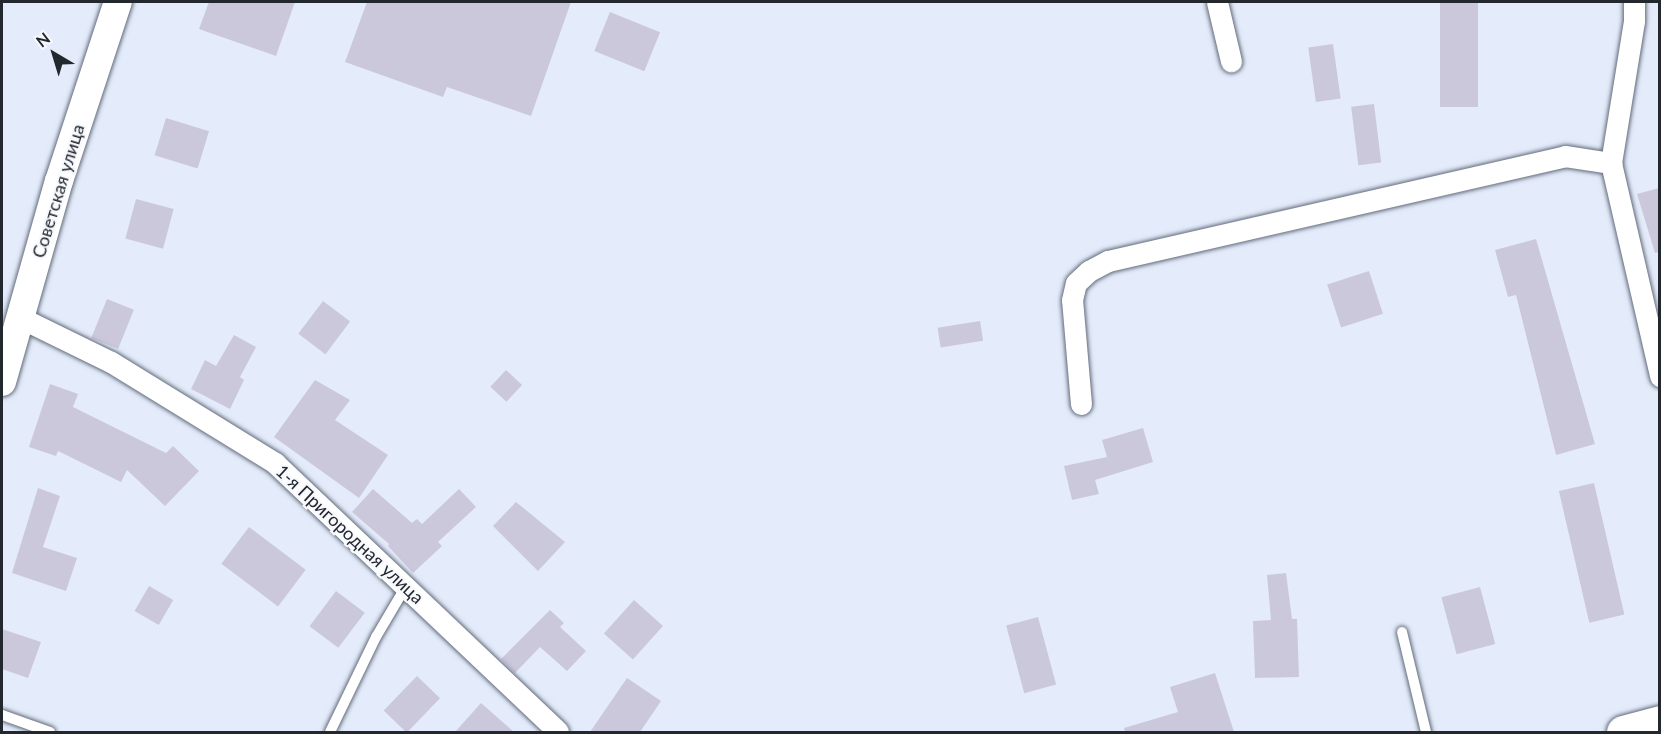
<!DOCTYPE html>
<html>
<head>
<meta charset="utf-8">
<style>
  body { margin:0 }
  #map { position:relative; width:1661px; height:734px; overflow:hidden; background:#e4ecfb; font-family:Lato,sans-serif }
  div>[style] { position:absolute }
  .building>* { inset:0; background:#ccc8dc; transform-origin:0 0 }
  .roads { filter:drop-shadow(0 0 2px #626b7b) drop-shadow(0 0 2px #626b7b) }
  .lane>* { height:10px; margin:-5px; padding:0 5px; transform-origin:5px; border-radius:5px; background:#fff }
  .street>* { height:21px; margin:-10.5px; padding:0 10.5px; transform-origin:10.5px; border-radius:10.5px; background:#fff }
  .secondary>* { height:28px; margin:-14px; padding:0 14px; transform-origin:14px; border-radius:14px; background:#fff }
  .primary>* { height:33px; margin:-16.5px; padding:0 16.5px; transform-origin:16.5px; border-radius:16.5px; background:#fff }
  span { translate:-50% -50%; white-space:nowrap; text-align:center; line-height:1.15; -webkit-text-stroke:4.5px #f7f9fd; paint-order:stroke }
  .street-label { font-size:18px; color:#23272e }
  .frame { position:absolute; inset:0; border:3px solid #23272e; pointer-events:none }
  .north { position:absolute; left:24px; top:24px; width:60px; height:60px; -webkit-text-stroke:4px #f7f9fd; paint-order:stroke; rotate:322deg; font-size:16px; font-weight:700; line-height:24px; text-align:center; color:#23272e }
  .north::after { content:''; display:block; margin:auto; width:21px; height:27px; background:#23272e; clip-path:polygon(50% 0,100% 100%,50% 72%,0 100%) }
</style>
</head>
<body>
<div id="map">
  <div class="building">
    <div style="clip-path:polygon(209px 2px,295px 2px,276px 56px,199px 29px)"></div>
    <div style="clip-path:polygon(367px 2px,571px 2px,531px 116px,447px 87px,443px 97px,345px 62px)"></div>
    <div style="left:1440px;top:2px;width:38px;height:105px"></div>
    <div style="left:610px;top:12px;width:54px;height:42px;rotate:22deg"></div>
    <div style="left:1333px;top:44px;width:55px;height:25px;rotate:82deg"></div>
    <div style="left:1374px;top:104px;width:59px;height:23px;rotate:83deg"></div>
    <div style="left:166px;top:118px;width:45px;height:39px;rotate:17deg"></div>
    <div style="clip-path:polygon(1659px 188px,1659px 252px,1655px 253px,1637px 194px)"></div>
    <div style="left:136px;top:199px;width:39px;height:41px;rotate:15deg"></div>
    <div style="clip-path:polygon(1536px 239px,1595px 444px,1556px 455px,1516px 295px,1508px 297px,1495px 250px)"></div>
    <div style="left:1369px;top:271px;width:45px;height:44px;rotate:72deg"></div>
    <div style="left:107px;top:299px;width:29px;height:42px;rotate:22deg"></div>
    <div style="left:323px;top:301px;width:34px;height:41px;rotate:37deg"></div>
    <div style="left:980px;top:321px;width:20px;height:43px;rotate:81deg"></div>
    <div style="clip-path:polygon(234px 335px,256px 347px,240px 377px,244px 380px,230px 409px,191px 389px,205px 360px,216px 366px)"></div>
    <div style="left:506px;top:370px;width:22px;height:23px;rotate:43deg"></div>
    <div style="clip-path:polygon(315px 380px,350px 400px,335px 420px,388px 455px,359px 498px,274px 437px)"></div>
    <div style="clip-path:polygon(50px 384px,78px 394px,73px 407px,166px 453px,173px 446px,199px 471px,165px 506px,127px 470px,121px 482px,58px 451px,56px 456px,29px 447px)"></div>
    <div style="clip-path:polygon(1143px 428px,1153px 462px,1095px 480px,1099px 494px,1072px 500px,1064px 466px,1107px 457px,1102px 440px)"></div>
    <div style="left:1594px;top:483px;width:135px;height:36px;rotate:77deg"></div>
    <div style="clip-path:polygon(38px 488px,60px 496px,43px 547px,77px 558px,66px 591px,12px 573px)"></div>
    <div style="clip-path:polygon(373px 489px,412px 523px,417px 519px,422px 524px,459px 489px,476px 507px,438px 542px,442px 546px,413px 573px,388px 546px,389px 544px,352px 512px)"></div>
    <div style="clip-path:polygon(516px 502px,565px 542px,538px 571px,493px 526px)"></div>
    <div style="left:249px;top:527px;width:71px;height:46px;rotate:37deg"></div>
    <div style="clip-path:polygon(1286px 573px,1292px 619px,1297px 619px,1299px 677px,1255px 678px,1253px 621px,1271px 620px,1267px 575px)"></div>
    <div style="left:149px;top:586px;width:28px;height:29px;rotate:30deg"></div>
    <div style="left:1480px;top:587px;width:59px;height:40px;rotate:75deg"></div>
    <div style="left:336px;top:591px;width:36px;height:44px;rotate:37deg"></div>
    <div style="left:634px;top:600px;width:39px;height:45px;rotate:42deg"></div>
    <div style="clip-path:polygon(550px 610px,564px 623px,560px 627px,586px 651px,567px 671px,540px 647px,515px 673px,501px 659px)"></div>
    <div style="left:1038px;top:617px;width:70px;height:33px;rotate:75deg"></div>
    <div style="clip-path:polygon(2px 629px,41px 642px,28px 678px,2px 669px)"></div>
    <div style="clip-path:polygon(1215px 673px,1234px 732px,1125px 732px,1124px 728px,1178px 712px,1170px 687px)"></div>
    <div style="left:417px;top:676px;width:32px;height:48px;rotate:44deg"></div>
    <div style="clip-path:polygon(627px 678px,661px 701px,640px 732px,590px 732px)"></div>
    <div style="clip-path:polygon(481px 703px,514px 732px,455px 732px)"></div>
  </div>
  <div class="roads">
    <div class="lane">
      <div style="left:1402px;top:632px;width:103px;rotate:76.5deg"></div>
      <div style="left:2px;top:715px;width:51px;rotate:19.5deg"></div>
      <div style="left:330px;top:732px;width:106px;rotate:-64.2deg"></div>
      <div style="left:376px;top:637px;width:59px;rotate:-59.5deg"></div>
    </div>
    <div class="street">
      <div style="left:1217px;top:2px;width:61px;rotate:76.7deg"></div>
      <div style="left:1634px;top:2px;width:19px;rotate:90deg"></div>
      <div style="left:1634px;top:21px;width:144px;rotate:99.2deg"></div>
      <div style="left:1611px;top:163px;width:219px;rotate:77deg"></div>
      <div style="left:21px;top:318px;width:100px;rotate:26.1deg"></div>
      <div style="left:111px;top:362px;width:193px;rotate:31.6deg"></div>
      <div style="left:275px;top:463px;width:390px;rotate:43.5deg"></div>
      <div style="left:1081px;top:404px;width:104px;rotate:-94.9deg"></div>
      <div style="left:1072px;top:300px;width:17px;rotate:-77deg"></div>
      <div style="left:1076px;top:283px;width:18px;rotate:-43deg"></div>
      <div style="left:1089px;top:271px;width:21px;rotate:-28deg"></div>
      <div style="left:1108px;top:261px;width:469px;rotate:-12.9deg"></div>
      <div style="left:1565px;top:156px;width:47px;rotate:8.7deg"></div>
    </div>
    <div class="secondary">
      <div style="left:2px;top:382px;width:209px;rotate:-74.2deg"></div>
      <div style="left:59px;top:181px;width:188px;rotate:-71.8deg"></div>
    </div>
    <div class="primary">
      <div style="left:1623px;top:732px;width:38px;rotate:-15deg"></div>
    </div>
  </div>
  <div class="street-label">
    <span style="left:58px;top:191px;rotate:-73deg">Советская улица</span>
    <span style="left:350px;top:534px;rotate:43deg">1-я Пригородная улица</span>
  </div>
  <div class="frame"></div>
  <div class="north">N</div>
</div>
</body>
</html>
